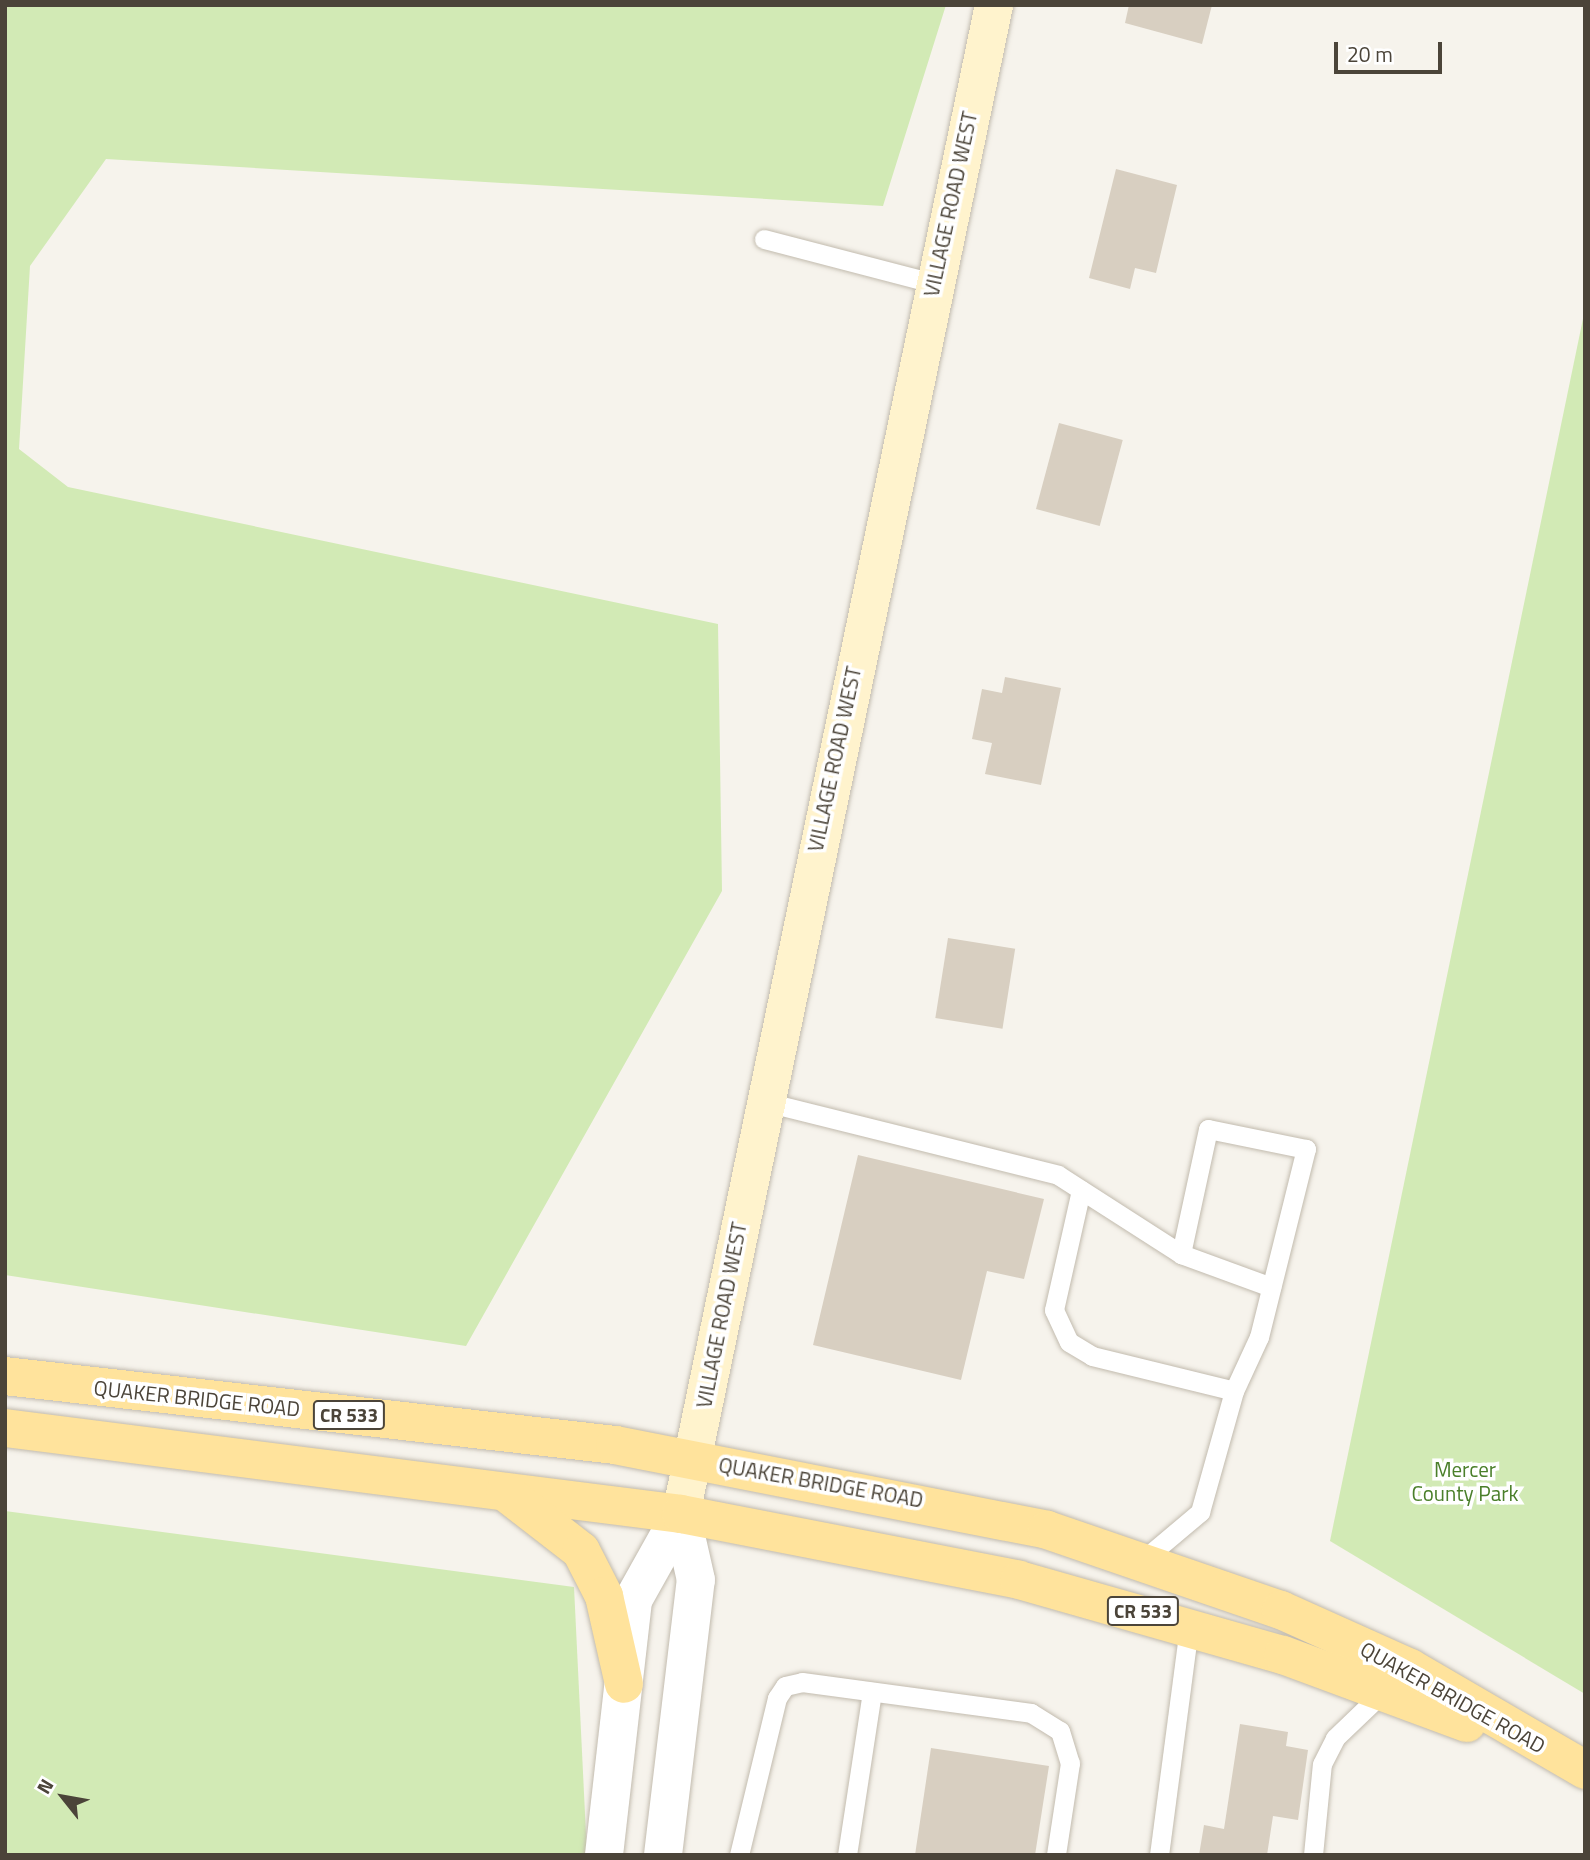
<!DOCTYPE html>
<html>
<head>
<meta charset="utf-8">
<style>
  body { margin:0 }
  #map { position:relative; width:1590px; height:1860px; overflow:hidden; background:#f6f3ec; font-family:"Titillium Web",sans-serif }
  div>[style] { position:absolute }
  .green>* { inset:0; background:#d2eab5 }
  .building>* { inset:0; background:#d8cfc1; transform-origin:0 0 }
  .roads { filter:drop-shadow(0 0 2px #c2bbae) drop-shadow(0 0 2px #c2bbae) }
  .lane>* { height:19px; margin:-9.5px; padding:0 9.5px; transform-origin:9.5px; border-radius:9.5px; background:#fff }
  .street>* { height:38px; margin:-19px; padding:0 19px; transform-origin:19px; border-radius:19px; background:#fff }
  .secondary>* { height:38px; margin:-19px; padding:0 19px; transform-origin:19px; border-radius:19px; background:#fff3cd }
  .primary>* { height:38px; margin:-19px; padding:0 19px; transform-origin:19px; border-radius:19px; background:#ffe39c }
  span { translate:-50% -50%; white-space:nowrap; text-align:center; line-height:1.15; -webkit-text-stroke:7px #fff; paint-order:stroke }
  .shield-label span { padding:2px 5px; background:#fff; border:2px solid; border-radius:5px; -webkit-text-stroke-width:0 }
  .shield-label { font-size:19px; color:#4b4439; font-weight:700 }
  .street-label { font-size:21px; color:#4b4439 }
  .park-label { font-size:21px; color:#4a7f2a }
  .frame { position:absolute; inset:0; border:7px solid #4b4439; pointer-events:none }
  .north { position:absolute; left:28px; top:1762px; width:70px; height:70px; -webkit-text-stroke:5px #fff; paint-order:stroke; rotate:301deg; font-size:19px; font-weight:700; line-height:28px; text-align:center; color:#4b4439 }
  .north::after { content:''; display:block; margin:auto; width:24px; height:32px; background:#4b4439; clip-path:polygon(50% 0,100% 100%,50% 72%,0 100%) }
  .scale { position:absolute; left:1334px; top:42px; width:108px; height:32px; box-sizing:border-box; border:4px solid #4b4439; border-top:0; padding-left:9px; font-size:21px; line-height:24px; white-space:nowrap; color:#4b4439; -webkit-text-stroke:5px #fff; paint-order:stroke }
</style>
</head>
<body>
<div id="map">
  <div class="green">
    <div style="clip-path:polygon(5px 5px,946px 5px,883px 206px,106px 159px,30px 266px,19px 449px,68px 487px,718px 624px,722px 891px,466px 1346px,5px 1275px)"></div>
    <div style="clip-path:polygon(1585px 309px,1585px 1694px,1330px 1541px)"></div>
    <div style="clip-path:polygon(5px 1511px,574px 1587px,587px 1855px,5px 1855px)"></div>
  </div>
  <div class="building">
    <div style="clip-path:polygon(1129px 5px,1212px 5px,1202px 44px,1125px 23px)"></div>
    <div style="clip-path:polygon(1116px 169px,1177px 185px,1156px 273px,1135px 268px,1130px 289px,1089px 278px)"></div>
    <div style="left:1059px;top:423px;width:66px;height:89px;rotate:15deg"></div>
    <div style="clip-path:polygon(1005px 677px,1061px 688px,1041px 785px,985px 774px,992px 743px,972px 739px,982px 689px,1002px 693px)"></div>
    <div style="left:948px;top:938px;width:68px;height:81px;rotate:9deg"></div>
    <div style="clip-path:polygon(858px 1155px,1044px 1199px,1024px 1279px,987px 1271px,961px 1380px,813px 1345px)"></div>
    <div style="clip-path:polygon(1240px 1724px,1288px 1732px,1286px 1746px,1308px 1750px,1298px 1820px,1273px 1816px,1267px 1855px,1199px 1855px,1204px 1825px,1224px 1829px)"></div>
    <div style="clip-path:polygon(931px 1748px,1049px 1766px,1035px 1855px,915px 1855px)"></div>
  </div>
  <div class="roads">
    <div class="lane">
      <div style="left:764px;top:239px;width:175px;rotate:14.6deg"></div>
      <div style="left:762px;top:1101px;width:305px;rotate:14deg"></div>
      <div style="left:1058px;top:1175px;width:146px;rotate:32.7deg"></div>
      <div style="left:1181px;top:1254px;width:96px;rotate:20.1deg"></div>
      <div style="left:1081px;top:1190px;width:123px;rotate:102.7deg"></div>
      <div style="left:1054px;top:1310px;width:35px;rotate:65deg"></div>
      <div style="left:1069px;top:1342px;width:27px;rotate:31deg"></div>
      <div style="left:1092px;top:1356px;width:146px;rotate:13.8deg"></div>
      <div style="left:1143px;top:1560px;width:75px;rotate:-40.1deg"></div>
      <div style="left:1200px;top:1512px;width:126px;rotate:-74.3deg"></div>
      <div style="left:1234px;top:1391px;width:60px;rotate:-65.2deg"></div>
      <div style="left:1259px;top:1337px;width:194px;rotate:-76deg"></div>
      <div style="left:1306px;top:1149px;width:100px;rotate:-168.5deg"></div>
      <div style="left:1208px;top:1129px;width:128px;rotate:102.2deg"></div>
      <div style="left:739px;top:1855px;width:162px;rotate:-76.4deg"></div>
      <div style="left:777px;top:1698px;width:14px;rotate:-56deg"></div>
      <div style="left:785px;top:1686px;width:17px;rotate:-13deg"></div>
      <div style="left:802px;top:1682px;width:231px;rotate:7.7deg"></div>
      <div style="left:1031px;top:1713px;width:34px;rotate:32deg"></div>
      <div style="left:1060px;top:1731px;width:34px;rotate:73deg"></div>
      <div style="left:1070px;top:1763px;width:93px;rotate:98.7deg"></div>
      <div style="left:847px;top:1855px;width:165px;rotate:-81.3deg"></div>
      <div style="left:1159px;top:1855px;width:231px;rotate:-82.5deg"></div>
      <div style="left:1313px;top:1855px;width:91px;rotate:-84.4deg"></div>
      <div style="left:1322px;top:1764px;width:29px;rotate:-63deg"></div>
      <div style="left:1335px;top:1738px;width:66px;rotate:-43.8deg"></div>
    </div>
    <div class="street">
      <div style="left:604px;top:1855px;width:257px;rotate:-83.5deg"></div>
      <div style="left:633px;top:1600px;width:98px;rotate:-60.8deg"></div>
      <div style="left:663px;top:1855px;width:277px;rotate:-83.2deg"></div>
      <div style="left:696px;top:1580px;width:68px;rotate:-102.8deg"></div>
    </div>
    <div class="secondary">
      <div style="left:681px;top:1514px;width:1541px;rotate:-78.28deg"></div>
    </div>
    <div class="primary">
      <div style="left:5px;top:1376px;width:614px;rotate:6.45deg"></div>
      <div style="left:615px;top:1445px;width:440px;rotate:11.1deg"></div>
      <div style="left:1047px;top:1530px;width:247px;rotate:18.9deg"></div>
      <div style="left:1281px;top:1610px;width:141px;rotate:24.2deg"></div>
      <div style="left:1410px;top:1668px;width:203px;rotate:30.2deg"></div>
      <div style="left:5px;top:1428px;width:681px;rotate:7.25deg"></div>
      <div style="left:681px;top:1514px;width:344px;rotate:11deg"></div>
      <div style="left:1019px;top:1580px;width:274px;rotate:15.9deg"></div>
      <div style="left:1283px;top:1655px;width:196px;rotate:20.3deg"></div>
      <div style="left:505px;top:1492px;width:96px;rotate:37.8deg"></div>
      <div style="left:581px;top:1551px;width:51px;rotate:62.9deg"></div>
      <div style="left:604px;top:1596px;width:90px;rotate:77.2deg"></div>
    </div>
  </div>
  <div class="shield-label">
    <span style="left:349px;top:1415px">CR 533</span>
    <span style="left:1143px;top:1611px">CR 533</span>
  </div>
  <div class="street-label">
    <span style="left:950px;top:204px;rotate:-78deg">VILLAGE ROAD WEST</span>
    <span style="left:834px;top:759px;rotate:-78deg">VILLAGE ROAD WEST</span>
    <span style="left:721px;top:1315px;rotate:-79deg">VILLAGE ROAD WEST</span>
    <span style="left:197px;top:1398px;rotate:6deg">QUAKER BRIDGE ROAD</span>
    <span style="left:821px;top:1482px;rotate:10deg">QUAKER BRIDGE ROAD</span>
    <span style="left:1453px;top:1697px;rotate:29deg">QUAKER BRIDGE ROAD</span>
  </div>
  <div class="park-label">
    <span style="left:1465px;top:1481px">Mercer<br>County Park</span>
  </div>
  <div class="frame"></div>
  <div class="north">N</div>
  <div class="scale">20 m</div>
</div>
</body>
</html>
